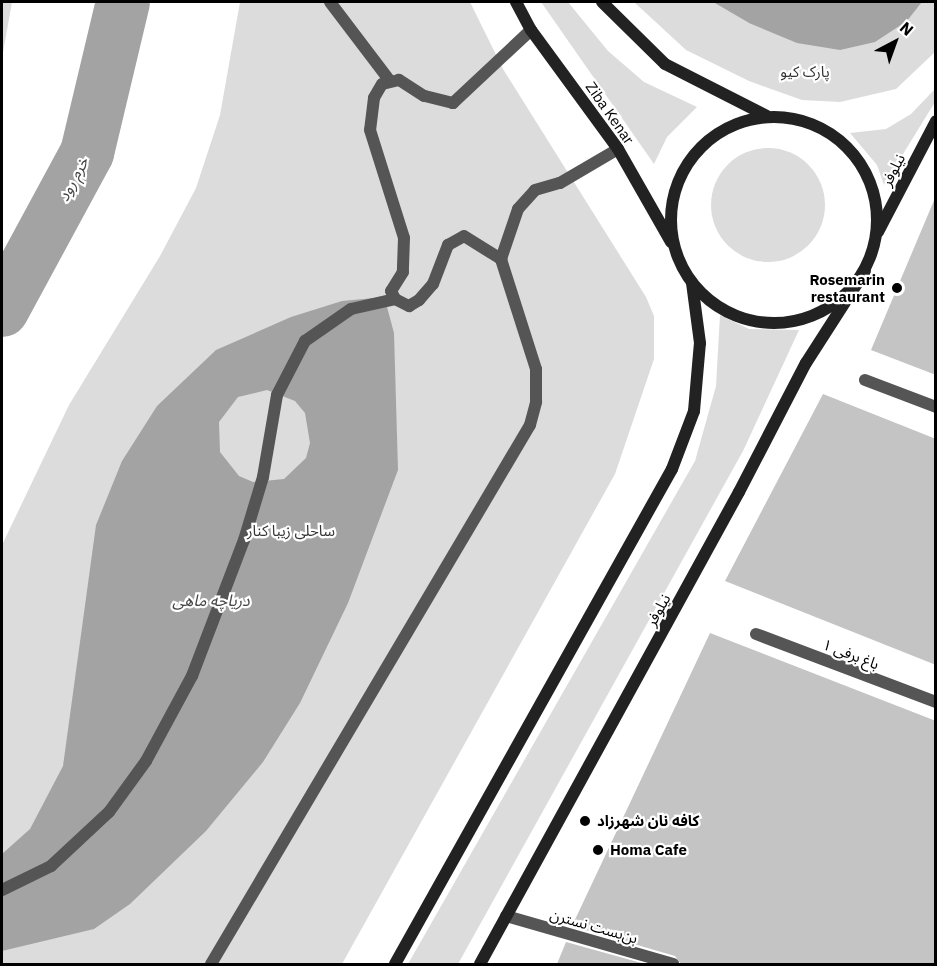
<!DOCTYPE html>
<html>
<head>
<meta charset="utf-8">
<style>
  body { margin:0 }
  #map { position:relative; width:937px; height:966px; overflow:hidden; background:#fff; font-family:"IBM Plex Sans","Noto Sans Arabic",sans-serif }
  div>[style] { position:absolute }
  .green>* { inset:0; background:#dcdcdc }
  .round { border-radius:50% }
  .water>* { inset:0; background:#a3a3a3 }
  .river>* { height:54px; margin:-27px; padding:0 27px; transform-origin:27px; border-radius:27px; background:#a3a3a3 }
  .building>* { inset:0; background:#c4c4c4 }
  .street>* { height:12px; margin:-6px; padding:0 6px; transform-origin:6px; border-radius:6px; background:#555 }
  .secondary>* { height:12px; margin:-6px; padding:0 6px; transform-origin:6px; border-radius:6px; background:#222 }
  .secondary>.ring { margin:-6px; padding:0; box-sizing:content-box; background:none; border:12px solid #222; border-radius:50% }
  .dots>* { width:16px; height:16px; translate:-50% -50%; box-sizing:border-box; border:3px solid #fff; border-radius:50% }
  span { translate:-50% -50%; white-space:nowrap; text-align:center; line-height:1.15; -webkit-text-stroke:4.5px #fff; paint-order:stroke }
  .park-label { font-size:15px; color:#333 }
  .street-label { font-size:15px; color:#000 }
  .poi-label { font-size:15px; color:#000; font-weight:700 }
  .right { translate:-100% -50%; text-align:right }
  .left { translate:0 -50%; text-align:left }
  .water-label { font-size:16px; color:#444; font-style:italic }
  .frame { position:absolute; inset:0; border:3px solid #000; pointer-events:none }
  .north { position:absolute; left:865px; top:12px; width:60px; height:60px; -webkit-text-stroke:4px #fff; paint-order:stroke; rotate:41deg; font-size:16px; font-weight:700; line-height:24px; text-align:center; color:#000 }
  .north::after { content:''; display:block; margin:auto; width:21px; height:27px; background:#000; clip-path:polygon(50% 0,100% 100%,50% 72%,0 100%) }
</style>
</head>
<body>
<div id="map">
  <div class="green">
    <div style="clip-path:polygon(2px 2px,12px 2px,2px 58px)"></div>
    <div style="clip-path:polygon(240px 2px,470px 2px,503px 69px,646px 297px,654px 316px,654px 359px,615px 474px,342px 964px,2px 964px,2px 545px,69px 405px,160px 256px,196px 188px,220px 115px)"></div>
    <div style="clip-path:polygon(541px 2px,568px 2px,608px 51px,644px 82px,697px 107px,667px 137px,654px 164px)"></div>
    <div style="clip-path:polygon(634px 2px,713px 2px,749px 23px,907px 21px,922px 2px,935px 2px,935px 52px,896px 89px,840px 102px,802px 100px,749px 81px,686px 50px)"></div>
    <div style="clip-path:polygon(935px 89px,935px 102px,884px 185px,877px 165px,850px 133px,886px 129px,911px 114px)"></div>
    <div class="round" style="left:711px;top:148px;width:114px;height:114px"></div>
    <div style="clip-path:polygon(720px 315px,749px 329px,799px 330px,743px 451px,458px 964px,408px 964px,695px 461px,716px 386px)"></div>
  </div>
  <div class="water">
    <div style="clip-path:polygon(713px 2px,922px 2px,907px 21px,875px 42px,840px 50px,797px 43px,749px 23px)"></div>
    <div style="clip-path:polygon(evenodd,374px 298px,387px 307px,394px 333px,398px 470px,348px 603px,300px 703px,263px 762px,206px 831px,130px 904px,94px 929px,2px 951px,2px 854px,30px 829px,63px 766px,96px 525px,122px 461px,157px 406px,216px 350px,291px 317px,342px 301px,374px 298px,267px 390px,295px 401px,305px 413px,310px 443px,306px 458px,284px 479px,253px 482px,239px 476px,220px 452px,219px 422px,238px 397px,267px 390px)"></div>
  </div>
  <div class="river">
    <div style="left:2px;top:310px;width:179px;rotate:-61.6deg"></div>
    <div style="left:87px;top:153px;width:155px;rotate:-76.6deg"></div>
  </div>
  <div class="building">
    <div style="clip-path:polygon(935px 198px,936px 198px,936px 375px,871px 350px)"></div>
    <div style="clip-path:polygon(823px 394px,936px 439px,936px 665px,725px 581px)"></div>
    <div style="clip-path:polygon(710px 633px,936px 721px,936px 964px,681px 964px,675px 956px,572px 926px)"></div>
    <div style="clip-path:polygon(566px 942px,645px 964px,557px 964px)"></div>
  </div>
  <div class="street">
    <div style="left:330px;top:2px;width:99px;rotate:52.8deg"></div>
    <div style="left:531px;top:30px;width:107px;rotate:136.9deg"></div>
    <div style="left:453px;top:103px;width:30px;rotate:-166deg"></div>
    <div style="left:424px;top:96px;width:30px;rotate:-147deg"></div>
    <div style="left:399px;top:80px;width:17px;rotate:167deg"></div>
    <div style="left:382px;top:84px;width:16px;rotate:120deg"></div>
    <div style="left:374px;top:98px;width:32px;rotate:97deg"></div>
    <div style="left:370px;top:130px;width:113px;rotate:72.5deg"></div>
    <div style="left:404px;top:238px;width:34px;rotate:92deg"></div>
    <div style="left:403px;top:272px;width:22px;rotate:122deg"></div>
    <div style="left:391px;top:291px;width:9px;rotate:63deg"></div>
    <div style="left:395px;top:299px;width:16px;rotate:27deg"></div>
    <div style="left:409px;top:306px;width:12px;rotate:-31deg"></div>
    <div style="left:419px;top:300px;width:21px;rotate:-49deg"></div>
    <div style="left:433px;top:284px;width:42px;rotate:-69deg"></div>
    <div style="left:448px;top:245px;width:18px;rotate:-29deg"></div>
    <div style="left:464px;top:236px;width:44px;rotate:31.9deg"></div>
    <div style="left:501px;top:259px;width:53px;rotate:-71.2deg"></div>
    <div style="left:518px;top:209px;width:25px;rotate:-48deg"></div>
    <div style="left:535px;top:190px;width:26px;rotate:-16deg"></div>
    <div style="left:560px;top:183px;width:67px;rotate:-30.4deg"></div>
    <div style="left:865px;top:380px;width:76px;rotate:20.8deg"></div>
    <div style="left:756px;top:634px;width:192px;rotate:20.7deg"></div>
    <div style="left:2px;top:890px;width:55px;rotate:-26.1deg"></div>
    <div style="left:51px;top:866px;width:79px;rotate:-43deg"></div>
    <div style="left:109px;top:812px;width:63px;rotate:-54deg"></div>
    <div style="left:146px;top:761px;width:97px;rotate:-61.6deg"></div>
    <div style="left:192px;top:676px;width:146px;rotate:-69.1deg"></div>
    <div style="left:244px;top:540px;width:66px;rotate:-73.2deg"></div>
    <div style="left:263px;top:477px;width:83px;rotate:-80.3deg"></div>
    <div style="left:277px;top:395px;width:61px;rotate:-62.6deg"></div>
    <div style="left:305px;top:341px;width:56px;rotate:-34.8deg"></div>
    <div style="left:351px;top:309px;width:45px;rotate:-12.8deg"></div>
    <div style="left:506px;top:916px;width:174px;rotate:16deg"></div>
    <div style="left:211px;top:964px;width:626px;rotate:-59.38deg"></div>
    <div style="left:530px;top:425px;width:24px;rotate:-75deg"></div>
    <div style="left:536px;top:402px;width:33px;rotate:-90deg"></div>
    <div style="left:536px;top:369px;width:115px;rotate:-107.7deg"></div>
  </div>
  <div class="secondary">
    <div style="left:516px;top:2px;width:32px;rotate:62deg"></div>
    <div style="left:531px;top:30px;width:147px;rotate:53.8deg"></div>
    <div style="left:618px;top:149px;width:107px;rotate:60.3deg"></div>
    <div style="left:602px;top:2px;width:88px;rotate:44.5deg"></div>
    <div style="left:665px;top:64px;width:114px;rotate:27deg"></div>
    <div class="ring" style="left:671px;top:117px;width:194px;height:194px"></div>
    <div style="left:878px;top:232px;width:125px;rotate:-62.4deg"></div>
    <div style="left:395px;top:964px;width:567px;rotate:-60.77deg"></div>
    <div style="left:672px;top:469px;width:62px;rotate:-69.2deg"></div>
    <div style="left:694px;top:411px;width:68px;rotate:-85deg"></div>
    <div style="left:700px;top:343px;width:61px;rotate:-97.6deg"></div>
    <div style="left:480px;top:964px;width:538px;rotate:-61.25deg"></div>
    <div style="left:739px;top:492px;width:145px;rotate:-62.6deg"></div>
    <div style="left:806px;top:363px;width:109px;rotate:-57.3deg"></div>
  </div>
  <div class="dots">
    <div style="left:897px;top:288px;background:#000"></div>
    <div style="left:585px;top:821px;background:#000"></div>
    <div style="left:598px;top:850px;background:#000"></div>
  </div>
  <div class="park-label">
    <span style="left:805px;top:72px">پارک کیو</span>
    <span style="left:291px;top:531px">ساحلی زیبا کنار</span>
  </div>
  <div class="street-label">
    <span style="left:610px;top:113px;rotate:55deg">Ziba Kenar</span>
    <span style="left:893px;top:170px;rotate:-63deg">نیلوفر</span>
    <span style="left:658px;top:610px;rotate:-61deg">نیلوفر</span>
    <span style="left:851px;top:654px;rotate:21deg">باغ برفی ۱</span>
    <span style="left:594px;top:926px;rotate:16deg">بن‌بست نسترن</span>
  </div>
  <div class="poi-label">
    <span class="right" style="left:885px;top:288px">Rosemarin<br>restaurant</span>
    <span class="left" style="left:597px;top:821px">کافه نان شهرزاد</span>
    <span class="left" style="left:610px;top:850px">Homa Cafe</span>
  </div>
  <div class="water-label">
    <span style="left:73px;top:179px;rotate:-62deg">خرم رود</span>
    <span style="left:211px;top:600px">دریاچه ماهی</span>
  </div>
  <div class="frame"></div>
  <div class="north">N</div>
</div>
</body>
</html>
